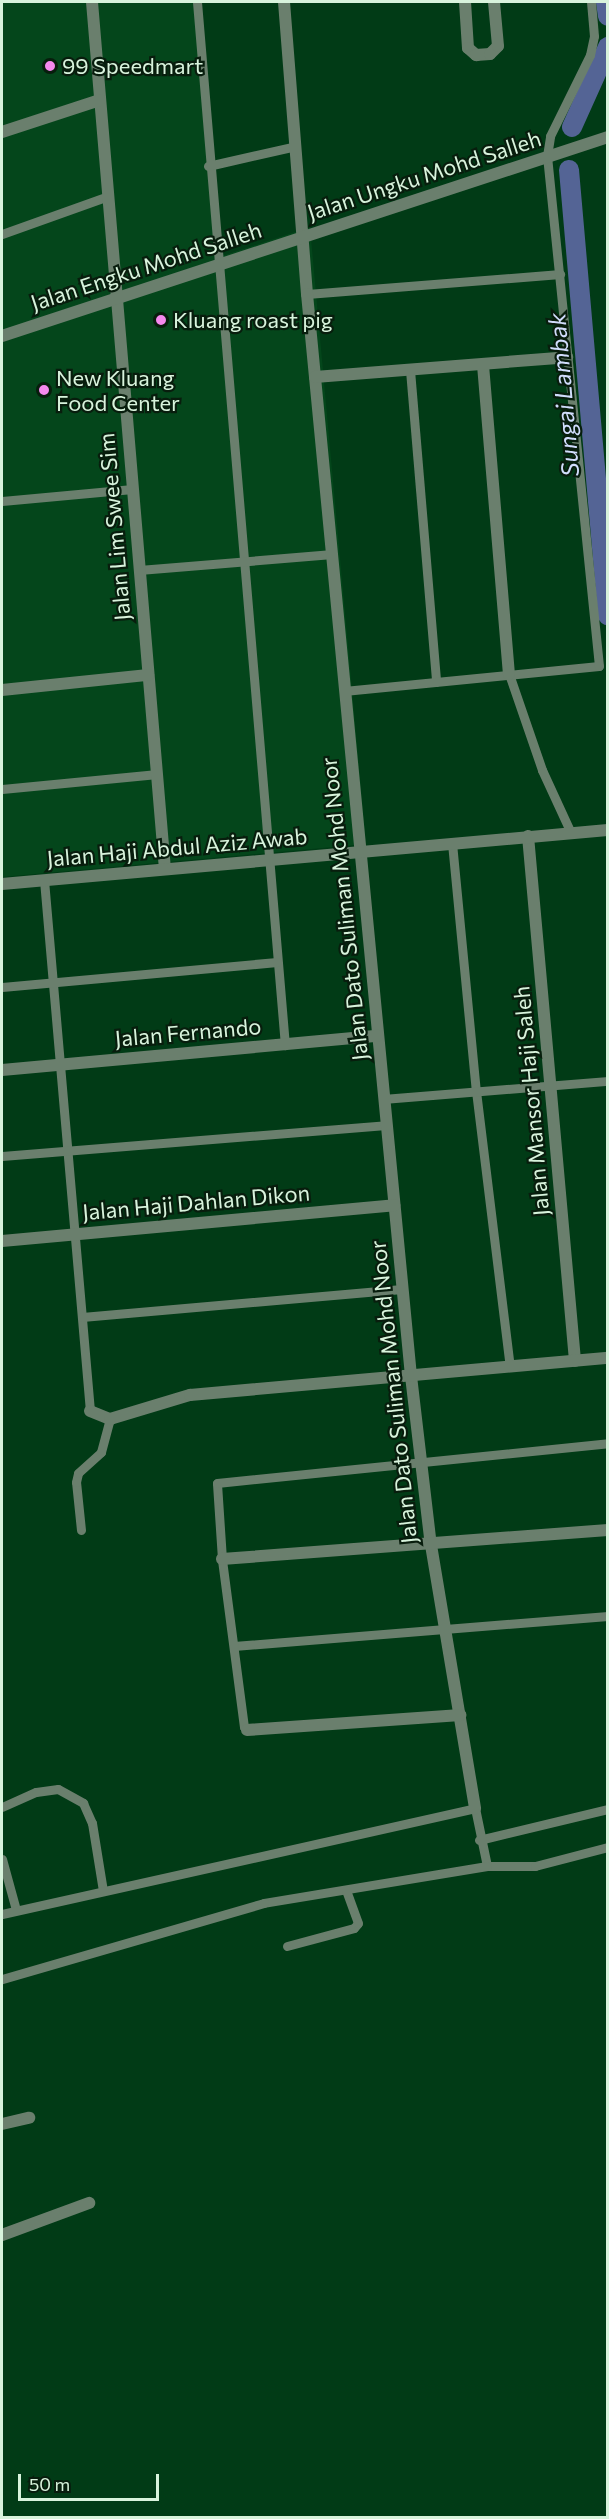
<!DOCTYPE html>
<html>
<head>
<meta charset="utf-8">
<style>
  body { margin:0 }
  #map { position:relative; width:609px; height:2519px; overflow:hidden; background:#013b16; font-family:Commissioner,sans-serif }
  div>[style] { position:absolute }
  .built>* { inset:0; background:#04461b }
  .canal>* { height:20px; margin:-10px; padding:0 10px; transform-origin:10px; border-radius:10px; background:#546495 }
  .lane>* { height:9px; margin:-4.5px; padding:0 4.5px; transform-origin:4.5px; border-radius:4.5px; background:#6a7f6d }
  .street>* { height:12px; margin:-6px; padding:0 6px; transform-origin:6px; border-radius:6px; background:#6a7f6d }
  .dots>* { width:16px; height:16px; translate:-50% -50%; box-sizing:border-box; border:3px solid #081d0d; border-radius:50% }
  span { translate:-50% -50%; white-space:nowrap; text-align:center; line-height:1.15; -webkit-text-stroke:4.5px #081d0d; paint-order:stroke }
  .poi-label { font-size:22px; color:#d8f3dc }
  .left { translate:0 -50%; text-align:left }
  .street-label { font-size:22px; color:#d8f3dc }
  .water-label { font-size:24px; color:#d1ddfc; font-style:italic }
  .frame { position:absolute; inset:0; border:3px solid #d8f3dc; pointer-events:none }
  .scale { position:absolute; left:18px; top:2474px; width:141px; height:27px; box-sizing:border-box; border:3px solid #d8f3dc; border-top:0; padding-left:8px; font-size:18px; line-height:21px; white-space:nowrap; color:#d8f3dc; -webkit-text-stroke:4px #081d0d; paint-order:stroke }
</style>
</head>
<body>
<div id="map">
  <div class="built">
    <div style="clip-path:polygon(2px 2px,199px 2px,222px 256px,310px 227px,366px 844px,2px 877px)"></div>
  </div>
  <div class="canal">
    <div style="left:606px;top:2px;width:14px;rotate:82deg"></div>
    <div style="left:572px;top:127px;width:88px;rotate:-65.8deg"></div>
    <div style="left:569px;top:170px;width:447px;rotate:85deg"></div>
  </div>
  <div class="lane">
    <div style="left:197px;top:2px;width:1047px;rotate:85.18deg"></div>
    <div style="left:208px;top:166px;width:90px;rotate:-12.8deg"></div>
    <div style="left:2px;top:234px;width:113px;rotate:-19.7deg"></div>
    <div style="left:307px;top:294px;width:254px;rotate:-4.5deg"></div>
    <div style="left:410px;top:370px;width:313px;rotate:85.2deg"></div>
    <div style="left:2px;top:501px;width:131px;rotate:-5.3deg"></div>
    <div style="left:139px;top:570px;width:194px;rotate:-4.7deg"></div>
    <div style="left:509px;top:674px;width:102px;rotate:71deg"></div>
    <div style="left:542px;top:770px;width:69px;rotate:65.3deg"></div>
    <div style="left:344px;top:691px;width:256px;rotate:-5.6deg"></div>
    <div style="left:599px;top:666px;width:513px;rotate:-95.82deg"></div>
    <div style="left:547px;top:156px;width:20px;rotate:-81deg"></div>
    <div style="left:550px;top:136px;width:90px;rotate:-63.7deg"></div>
    <div style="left:590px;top:55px;width:19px;rotate:-78deg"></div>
    <div style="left:594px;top:36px;width:34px;rotate:-95deg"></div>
    <div style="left:2px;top:789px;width:156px;rotate:-5.5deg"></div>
    <div style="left:452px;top:843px;width:249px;rotate:84.5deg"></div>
    <div style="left:476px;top:1091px;width:278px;rotate:83deg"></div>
    <div style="left:44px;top:880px;width:533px;rotate:85.05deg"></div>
    <div style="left:2px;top:987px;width:276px;rotate:-5.2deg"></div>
    <div style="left:383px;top:1099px;width:226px;rotate:-4.6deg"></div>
    <div style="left:2px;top:1156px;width:385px;rotate:-4.6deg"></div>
    <div style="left:82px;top:1317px;width:321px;rotate:-5deg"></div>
    <div style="left:81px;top:1530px;width:48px;rotate:-95.9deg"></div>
    <div style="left:76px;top:1482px;width:9px;rotate:-77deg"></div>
    <div style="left:78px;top:1473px;width:31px;rotate:-42deg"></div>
    <div style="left:101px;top:1452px;width:34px;rotate:-75deg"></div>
    <div style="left:234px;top:1646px;width:375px;rotate:-4.6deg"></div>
    <div style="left:247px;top:1730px;width:4px;rotate:-135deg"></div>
    <div style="left:244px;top:1727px;width:169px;rotate:-97.5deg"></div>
    <div style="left:222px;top:1559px;width:76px;rotate:-93.8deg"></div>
    <div style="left:217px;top:1483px;width:393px;rotate:-5.8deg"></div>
    <div style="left:2px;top:1807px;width:37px;rotate:-24deg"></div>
    <div style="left:36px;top:1792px;width:22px;rotate:-8deg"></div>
    <div style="left:58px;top:1789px;width:29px;rotate:29deg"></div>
    <div style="left:83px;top:1803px;width:22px;rotate:66deg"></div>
    <div style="left:92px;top:1823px;width:69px;rotate:80.8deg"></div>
    <div style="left:479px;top:1840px;width:133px;rotate:-13.5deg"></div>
    <div style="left:2px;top:1859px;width:53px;rotate:74.6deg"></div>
    <div style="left:487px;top:1866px;width:48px"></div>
    <div style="left:535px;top:1866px;width:75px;rotate:-14.6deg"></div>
    <div style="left:2px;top:1914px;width:485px;rotate:-12.6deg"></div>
    <div style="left:475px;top:1808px;width:59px;rotate:78.3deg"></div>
    <div style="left:487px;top:1866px;width:226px;rotate:170.6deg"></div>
    <div style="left:264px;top:1903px;width:273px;rotate:163.8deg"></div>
    <div style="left:287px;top:1946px;width:69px;rotate:-15deg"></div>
    <div style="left:354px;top:1928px;width:6px;rotate:-51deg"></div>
    <div style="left:358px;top:1923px;width:35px;rotate:-110deg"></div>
  </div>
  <div class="street">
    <div style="left:92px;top:2px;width:870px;rotate:85.19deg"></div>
    <div style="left:284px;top:2px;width:293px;rotate:85.5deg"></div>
    <div style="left:307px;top:294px;width:1087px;rotate:84.51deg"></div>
    <div style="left:411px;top:1376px;width:170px;rotate:83.3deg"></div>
    <div style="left:431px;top:1545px;width:267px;rotate:80.5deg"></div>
    <div style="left:465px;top:2px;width:46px;rotate:86.3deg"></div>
    <div style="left:468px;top:48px;width:11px;rotate:41deg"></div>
    <div style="left:476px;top:55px;width:14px;rotate:-4deg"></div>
    <div style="left:490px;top:54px;width:11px;rotate:-45deg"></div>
    <div style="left:498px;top:46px;width:44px;rotate:-95.2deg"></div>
    <div style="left:2px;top:132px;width:103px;rotate:-18.1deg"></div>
    <div style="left:2px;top:336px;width:638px;rotate:-18.18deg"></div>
    <div style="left:483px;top:365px;width:310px;rotate:85.2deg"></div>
    <div style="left:315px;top:377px;width:253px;rotate:-4.5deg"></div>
    <div style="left:2px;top:690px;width:147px;rotate:-5.9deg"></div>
    <div style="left:528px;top:836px;width:527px;rotate:84.88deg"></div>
    <div style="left:2px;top:884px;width:608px;rotate:-5.09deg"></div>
    <div style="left:2px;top:1070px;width:377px;rotate:-5.2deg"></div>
    <div style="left:2px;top:1241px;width:394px;rotate:-5.2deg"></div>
    <div style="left:90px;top:1411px;width:22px;rotate:22deg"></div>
    <div style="left:110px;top:1419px;width:84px;rotate:-16.7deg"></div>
    <div style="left:190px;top:1395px;width:420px;rotate:-5.1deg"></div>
    <div style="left:222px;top:1559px;width:387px;rotate:-4.3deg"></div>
    <div style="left:247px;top:1730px;width:214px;rotate:-4deg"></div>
    <div style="left:2px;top:2124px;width:28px;rotate:-13deg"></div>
    <div style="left:2px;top:2235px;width:93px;rotate:-20.2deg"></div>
  </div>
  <div class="dots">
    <div style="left:50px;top:66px;background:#f589ee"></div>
    <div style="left:161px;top:320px;background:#f589ee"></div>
    <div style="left:44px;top:390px;background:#f589ee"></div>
  </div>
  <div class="poi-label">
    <span class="left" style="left:62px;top:66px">99 Speedmart</span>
    <span class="left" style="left:173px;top:320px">Kluang roast pig</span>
    <span class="left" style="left:56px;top:390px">New Kluang<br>Food Center</span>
  </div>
  <div class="street-label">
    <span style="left:424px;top:175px;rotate:-18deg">Jalan Ungku Mohd Salleh</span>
    <span style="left:146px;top:266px;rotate:-18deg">Jalan Engku Mohd Salleh</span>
    <span style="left:114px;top:527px;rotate:-95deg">Jalan Lim Swee Sim</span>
    <span style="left:177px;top:847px;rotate:-5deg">Jalan Haji Abdul Aziz Awab</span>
    <span style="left:344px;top:909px;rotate:-96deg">Jalan Dato Suliman Mohd Noor</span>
    <span style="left:188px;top:1032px;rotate:-5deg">Jalan Fernando</span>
    <span style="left:531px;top:1101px;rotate:-95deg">Jalan Mansor Haji Saleh</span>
    <span style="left:196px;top:1202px;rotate:-5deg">Jalan Haji Dahlan Dikon</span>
    <span style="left:393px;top:1392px;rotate:-96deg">Jalan Dato Suliman Mohd Noor</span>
  </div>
  <div class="water-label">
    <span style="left:563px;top:395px;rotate:-95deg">Sungai Lambak</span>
  </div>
  <div class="frame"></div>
  <div class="scale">50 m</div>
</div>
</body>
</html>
